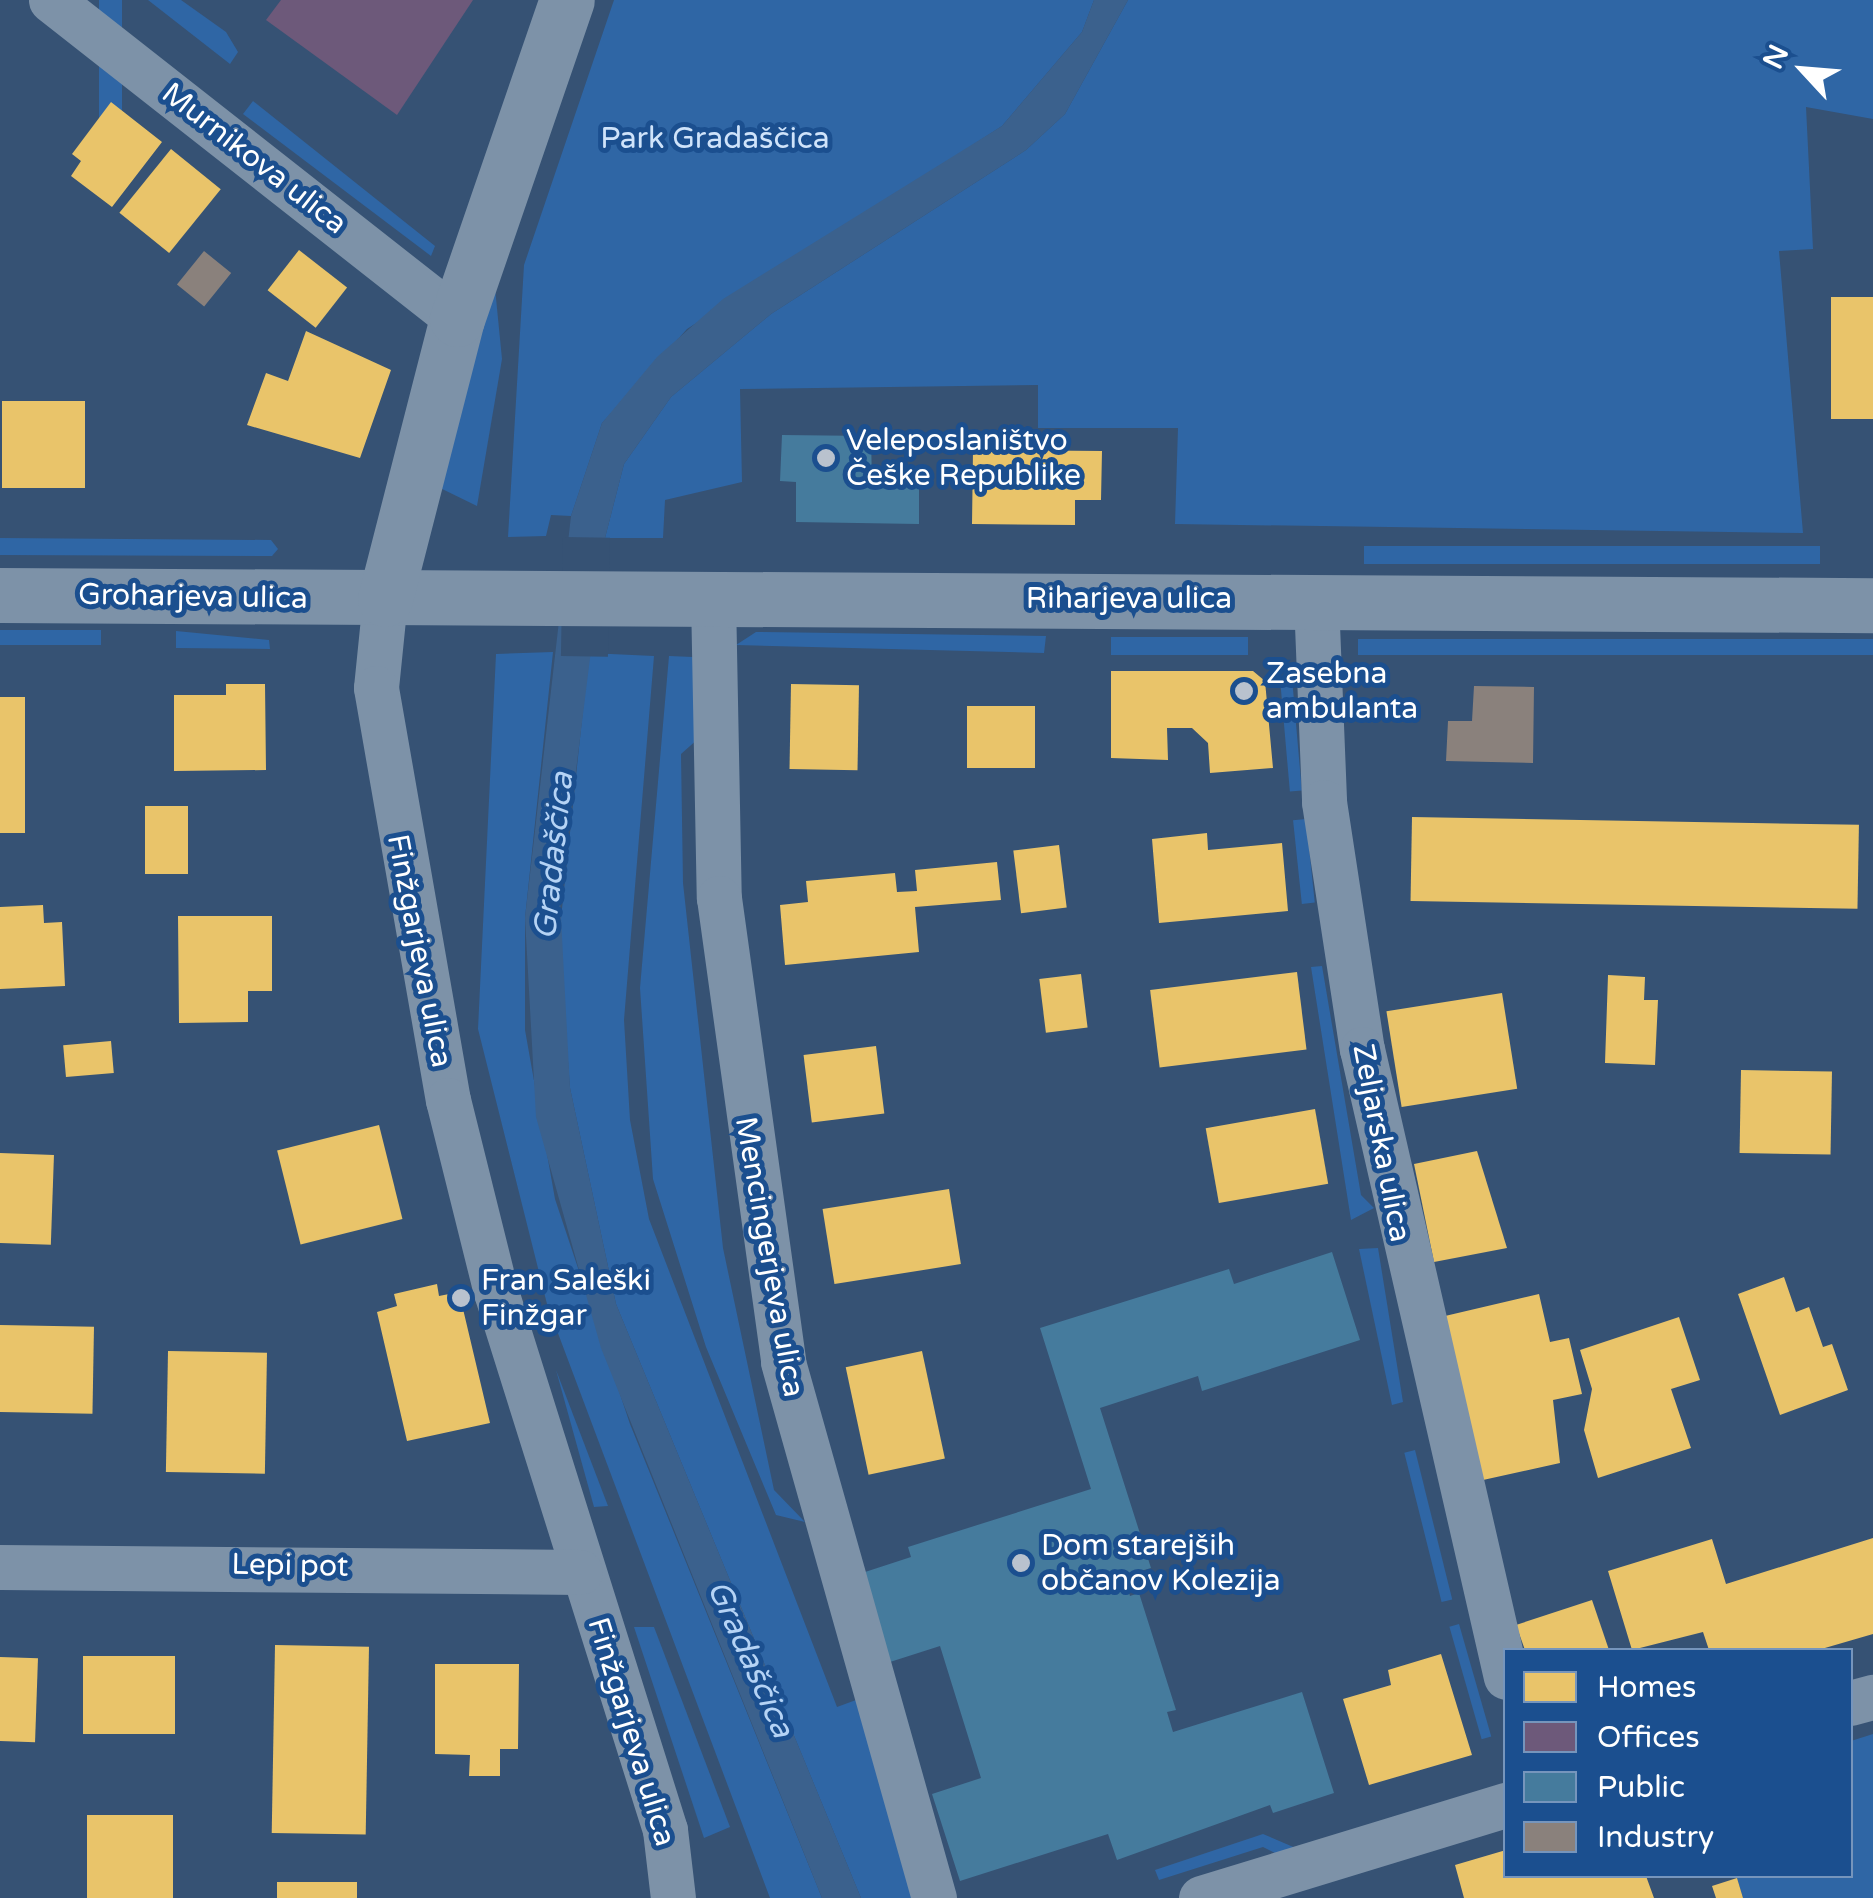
<!DOCTYPE html>
<html>
<head>
<meta charset="utf-8">
<style>
  body { margin:0 }
  #map { position:relative; width:1873px; height:1898px; overflow:hidden; background:#365274; font-family:"Varela Round",sans-serif }
  div>[style] { position:absolute }
  .green>* { inset:0; background:#2f66a5; transform-origin:0 0 }
  .water>* { inset:0; background:#3b618d }
  .pier>* { inset:0; background:#365274; transform-origin:0 0 }
  .homes>* { inset:0; background:#e9c46a; transform-origin:0 0 }
  .offices>* { inset:0; background:#6d597a }
  .public>* { inset:0; background:#457b9d }
  .industry>* { inset:0; background:#8a817c; transform-origin:0 0 }
  .minor>* { height:45px; margin:-22.5px; padding:0 22.5px; transform-origin:22.5px; border-radius:22.5px; background:#7d92a8 }
  .tertiary>* { height:55px; margin:-27.5px; padding:0 27.5px; transform-origin:27.5px; border-radius:27.5px; background:#7d92a8 }
  .dots>* { width:28px; height:28px; translate:-50% -50%; box-sizing:border-box; border:5px solid #1b4f8f; border-radius:50% }
  span { translate:-50% -50%; white-space:nowrap; text-align:center; line-height:1.15; -webkit-text-stroke:10px #1b4f8f; paint-order:stroke }
  .park-label { font-size:30px; color:#cfe3fa }
  .street-label { font-size:30px; color:#fff }
  .poi-label { font-size:30px; color:#fff }
  .left { translate:0 -50%; text-align:left }
  .water-label { font-size:32px; color:#b5d3f5; font-style:italic }
  .legend { position:absolute; left:1503px; top:1648px; width:350px; height:230px; box-sizing:border-box; background:#1b4f8f; border:2px solid #7695bc; margin:0; padding:12px 18px; list-style:none; font-size:30px; color:#fff }
  .legend li { display:flex; align-items:center; gap:20px; height:50px }
  .legend b { width:50px; border:2px solid #7695bc }
  .north { position:absolute; left:1753px; top:20px; width:100px; height:100px; -webkit-text-stroke:8px #1b4f8f; paint-order:stroke; rotate:296deg; font-size:28px; font-weight:700; line-height:40px; text-align:center; color:#fff }
  .north::after { content:''; display:block; margin:auto; width:35px; height:45px; background:#fff; clip-path:polygon(50% 0,100% 100%,50% 72%,0 100%) }
</style>
</head>
<body>
<div id="map">
  <div class="green">
    <div style="left:99px;top:0;width:23px;height:139px"></div>
    <div style="clip-path:polygon(148px 0,181px 0,226px 32px,238px 52px,230px 64px)"></div>
    <div style="clip-path:polygon(614px 0,1094px 0,1082px 32px,1002px 126px,687px 329px,602px 423px,571px 516px,551px 515px,546px 536px,508px 537px,524px 265px)"></div>
    <div style="clip-path:polygon(1128px 0,1873px 0,1873px 119px,1806px 107px,1813px 249px,1779px 251px,1803px 533px,1175px 524px,1178px 428px,1038px 428px,1038px 385px,740px 389px,742px 482px,665px 500px,663px 538px,605px 538px,624px 464px,671px 397px,771px 314px,1026px 150px,1065px 114px)"></div>
    <div style="clip-path:polygon(253px 101px,435px 246px,431px 256px,243px 114px)"></div>
    <div style="clip-path:polygon(494px 278px,502px 359px,477px 506px,436px 486px)"></div>
    <div style="clip-path:polygon(0 538px,271px 540px,278px 549px,272px 556px,0 555px)"></div>
    <div style="left:1364px;top:546px;width:456px;height:18px"></div>
    <div style="left:0;top:630px;width:101px;height:15px"></div>
    <div style="clip-path:polygon(176px 631px,269px 640px,270px 649px,176px 648px)"></div>
    <div style="clip-path:polygon(756px 632px,1046px 636px,1044px 653px,736px 645px)"></div>
    <div style="left:1111px;top:637px;width:137px;height:18px"></div>
    <div style="left:1358px;top:639px;width:515px;height:16px"></div>
    <div style="clip-path:polygon(553px 652px,525px 918px,525px 1030px,555px 1199px,630px 1424px,822px 1898px,770px 1898px,547px 1304px,478px 1029px,496px 654px)"></div>
    <div style="clip-path:polygon(589px 653px,654px 656px,624px 1020px,630px 1120px,649px 1219px,837px 1707px,856px 1700px,915px 1898px,861px 1898px,616px 1304px,570px 1088px,559px 937px)"></div>
    <div style="clip-path:polygon(669px 656px,693px 657px,699px 738px,681px 754px,683px 883px,723px 1248px,774px 1490px,805px 1522px,776px 1515px,706px 1347px,653px 1179px,640px 988px)"></div>
    <div style="left:1292px;top:678px;width:113px;height:12px;rotate:85deg"></div>
    <div style="left:1306px;top:819px;width:84px;height:13px;rotate:84deg"></div>
    <div style="clip-path:polygon(1322px 966px,1361px 1195px,1374px 1208px,1351px 1220px,1311px 967px)"></div>
    <div style="clip-path:polygon(1378px 1248px,1403px 1402px,1392px 1405px,1359px 1249px)"></div>
    <div style="clip-path:polygon(556px 1370px,608px 1506px,594px 1507px)"></div>
    <div style="left:1415px;top:1450px;width:154px;height:11px;rotate:76deg"></div>
    <div style="left:1459px;top:1624px;width:117px;height:10px;rotate:74deg"></div>
    <div style="clip-path:polygon(634px 1627px,654px 1627px,730px 1827px,704px 1838px)"></div>
    <div style="clip-path:polygon(1873px 1734px,1873px 1898px,1743px 1898px,1737px 1878px,1744px 1876px,1850px 1876px,1851px 1741px)"></div>
    <div style="clip-path:polygon(1263px 1834px,1298px 1849px,1281px 1856px,1263px 1847px,1159px 1880px,1155px 1870px)"></div>
  </div>
  <div class="water">
    <div style="clip-path:polygon(1094px 0,1128px 0,1065px 114px,1026px 150px,771px 314px,671px 397px,624px 464px,605px 538px,560px 899px,570px 1088px,616px 1304px,861px 1898px,822px 1898px,601px 1348px,536px 1117px,525px 918px,571px 516px,602px 423px,657px 357px,723px 299px,1002px 126px,1082px 32px)"></div>
  </div>
  <div class="pier">
    <div style="left:563px;top:537px;width:47px;height:119px;rotate:1deg"></div>
  </div>
  <div class="homes">
    <div style="clip-path:polygon(111px 102px,162px 142px,112px 207px,71px 176px,81px 161px,72px 154px)"></div>
    <div style="left:171px;top:149px;width:64px;height:82px;rotate:39deg"></div>
    <div style="left:299px;top:250px;width:61px;height:51px;rotate:38deg"></div>
    <div style="left:1831px;top:297px;width:42px;height:122px"></div>
    <div style="clip-path:polygon(306px 331px,391px 370px,360px 458px,247px 425px,266px 373px,288px 381px)"></div>
    <div style="left:85px;top:401px;width:87px;height:83px;rotate:90deg"></div>
    <div style="clip-path:polygon(973px 450px,1102px 451px,1101px 500px,1075px 500px,1075px 525px,972px 524px)"></div>
    <div style="clip-path:polygon(1111px 671px,1253px 671px,1265px 681px,1273px 768px,1210px 773px,1208px 743px,1192px 728px,1167px 728px,1168px 760px,1111px 758px)"></div>
    <div style="clip-path:polygon(226px 684px,265px 684px,266px 770px,174px 771px,174px 695px,226px 695px)"></div>
    <div style="left:791px;top:684px;width:68px;height:85px;rotate:1deg"></div>
    <div style="left:0;top:697px;width:25px;height:136px"></div>
    <div style="left:967px;top:706px;width:68px;height:62px"></div>
    <div style="left:145px;top:806px;width:43px;height:68px"></div>
    <div style="left:1412px;top:817px;width:447px;height:84px;rotate:1deg"></div>
    <div style="clip-path:polygon(1207px 833px,1208px 850px,1282px 843px,1288px 911px,1159px 923px,1152px 839px)"></div>
    <div style="left:1059px;top:845px;width:63px;height:46px;rotate:83deg"></div>
    <div style="clip-path:polygon(997px 862px,1001px 900px,915px 907px,919px 952px,785px 965px,780px 905px,808px 902px,806px 881px,895px 873px,897px 892px,917px 891px,915px 870px)"></div>
    <div style="clip-path:polygon(43px 905px,44px 923px,62px 922px,65px 986px,0 989px,0 907px)"></div>
    <div style="clip-path:polygon(178px 916px,272px 916px,272px 991px,248px 991px,248px 1022px,179px 1023px)"></div>
    <div style="left:1297px;top:972px;width:78px;height:148px;rotate:83deg"></div>
    <div style="left:1081px;top:974px;width:54px;height:42px;rotate:83deg"></div>
    <div style="clip-path:polygon(1608px 975px,1645px 977px,1644px 1000px,1658px 1000px,1655px 1065px,1605px 1063px)"></div>
    <div style="left:1502px;top:993px;width:97px;height:117px;rotate:81deg"></div>
    <div style="left:111px;top:1041px;width:32px;height:48px;rotate:85deg"></div>
    <div style="left:876px;top:1046px;width:68px;height:73px;rotate:83deg"></div>
    <div style="left:1741px;top:1070px;width:91px;height:83px;rotate:1deg"></div>
    <div style="left:1315px;top:1109px;width:76px;height:111px;rotate:80deg"></div>
    <div style="left:379px;top:1125px;width:97px;height:105px;rotate:76deg"></div>
    <div style="clip-path:polygon(1477px 1151px,1507px 1248px,1434px 1262px,1414px 1164px)"></div>
    <div style="left:0;top:1153px;width:54px;height:90px;rotate:2deg"></div>
    <div style="left:949px;top:1189px;width:76px;height:128px;rotate:81deg"></div>
    <div style="clip-path:polygon(1784px 1277px,1796px 1312px,1809px 1307px,1823px 1347px,1832px 1344px,1848px 1390px,1780px 1415px,1738px 1294px)"></div>
    <div style="clip-path:polygon(437px 1284px,439px 1296px,459px 1292px,490px 1423px,407px 1441px,377px 1312px,397px 1306px,394px 1294px)"></div>
    <div style="clip-path:polygon(1539px 1294px,1550px 1342px,1569px 1338px,1582px 1394px,1553px 1400px,1560px 1463px,1483px 1480px,1445px 1316px)"></div>
    <div style="clip-path:polygon(1679px 1317px,1700px 1380px,1671px 1389px,1691px 1448px,1598px 1478px,1584px 1430px,1592px 1389px,1580px 1350px)"></div>
    <div style="left:0;top:1325px;width:94px;height:87px;rotate:1deg"></div>
    <div style="left:168px;top:1351px;width:99px;height:121px;rotate:1deg"></div>
    <div style="left:922px;top:1351px;width:110px;height:78px;rotate:78deg"></div>
    <div style="clip-path:polygon(1873px 1538px,1873px 1634px,1818px 1650px,1709px 1650px,1703px 1632px,1632px 1650px,1608px 1571px,1712px 1539px,1726px 1584px)"></div>
    <div style="clip-path:polygon(1592px 1600px,1609px 1650px,1525px 1650px,1516px 1625px)"></div>
    <div style="left:275px;top:1645px;width:94px;height:188px;rotate:1deg"></div>
    <div style="clip-path:polygon(1441px 1654px,1472px 1755px,1369px 1785px,1343px 1699px,1391px 1685px,1388px 1670px)"></div>
    <div style="left:83px;top:1656px;width:92px;height:78px"></div>
    <div style="left:0;top:1657px;width:38px;height:84px;rotate:2deg"></div>
    <div style="clip-path:polygon(435px 1664px,519px 1664px,518px 1749px,500px 1749px,500px 1776px,469px 1776px,470px 1755px,435px 1754px)"></div>
    <div style="left:87px;top:1815px;width:86px;height:83px"></div>
    <div style="clip-path:polygon(1506px 1850px,1506px 1876px,1646px 1876px,1654px 1898px,1464px 1898px,1455px 1865px)"></div>
    <div style="clip-path:polygon(1737px 1878px,1743px 1898px,1716px 1898px,1712px 1886px)"></div>
    <div style="left:277px;top:1882px;width:80px;height:16px"></div>
  </div>
  <div class="offices">
    <div style="clip-path:polygon(281px 0,473px 0,397px 115px,266px 20px)"></div>
  </div>
  <div class="public">
    <div style="clip-path:polygon(782px 435px,871px 436px,872px 483px,919px 483px,919px 524px,796px 522px,796px 482px,780px 481px)"></div>
    <div style="clip-path:polygon(1332px 1252px,1360px 1340px,1202px 1391px,1198px 1376px,1100px 1408px,1151px 1568px,1124px 1576px,1130px 1596px,1139px 1593px,1176px 1710px,1167px 1712px,1173px 1732px,1302px 1692px,1334px 1793px,1273px 1813px,1270px 1805px,1117px 1860px,1108px 1834px,960px 1881px,932px 1794px,981px 1778px,940px 1646px,890px 1662px,862px 1573px,911px 1557px,908px 1547px,1091px 1489px,1040px 1328px,1229px 1269px,1234px 1284px)"></div>
  </div>
  <div class="industry">
    <div style="left:204px;top:251px;width:35px;height:43px;rotate:39deg"></div>
    <div style="clip-path:polygon(1474px 686px,1534px 687px,1533px 763px,1446px 761px,1448px 721px,1472px 721px)"></div>
  </div>
  <div class="minor">
    <div style="left:51px;top:0;width:516px;rotate:38.16deg"></div>
    <div style="left:713px;top:597px;width:301px;rotate:88.9deg"></div>
    <div style="left:719px;top:898px;width:468px;rotate:82.1deg"></div>
    <div style="left:783px;top:1362px;width:557px;rotate:74.27deg"></div>
    <div style="left:385px;top:599px;width:89px;rotate:95.8deg"></div>
    <div style="left:376px;top:688px;width:418px;rotate:80.1deg"></div>
    <div style="left:448px;top:1100px;width:198px;rotate:76deg"></div>
    <div style="left:496px;top:1292px;width:564px;rotate:72.56deg"></div>
    <div style="left:665px;top:1830px;width:68px;rotate:83.3deg"></div>
    <div style="left:1316px;top:600px;width:202px;rotate:87.7deg"></div>
    <div style="left:1324px;top:802px;width:250px;rotate:81.3deg"></div>
    <div style="left:1362px;top:1049px;width:644px;rotate:77.09deg"></div>
    <div style="left:0;top:1567px;width:580px;rotate:0.49deg"></div>
    <div style="left:1850px;top:1703px;width:24px;rotate:-15deg"></div>
    <div style="left:1201px;top:1898px;width:319px;rotate:-17deg"></div>
  </div>
  <div class="tertiary">
    <div style="left:0;top:595px;width:1873px;rotate:0.31deg"></div>
    <div style="left:385px;top:599px;width:289px;rotate:-75.6deg"></div>
    <div style="left:457px;top:319px;width:337px;rotate:-71deg"></div>
  </div>
  <div class="dots">
    <div style="left:826px;top:458px;background:#b9c2ce"></div>
    <div style="left:1244px;top:691px;background:#b9c2ce"></div>
    <div style="left:461px;top:1298px;background:#b9c2ce"></div>
    <div style="left:1021px;top:1563px;background:#b9c2ce"></div>
  </div>
  <div class="park-label">
    <span style="left:715px;top:139px">Park Gradaščica</span>
  </div>
  <div class="street-label">
    <span style="left:254px;top:159px;rotate:38deg">Murnikova ulica</span>
    <span style="left:193px;top:597px;rotate:1deg">Groharjeva ulica</span>
    <span style="left:1129px;top:599px">Riharjeva ulica</span>
    <span style="left:419px;top:951px;rotate:79deg">Finžgarjeva ulica</span>
    <span style="left:1381px;top:1143px;rotate:79deg">Zeljarska ulica</span>
    <span style="left:769px;top:1257px;rotate:80deg">Mencingerjeva ulica</span>
    <span style="left:290px;top:1566px;rotate:1deg">Lepi pot</span>
    <span style="left:631px;top:1732px;rotate:73deg">Finžgarjeva ulica</span>
  </div>
  <div class="poi-label">
    <span class="left" style="left:846px;top:458px">Veleposlaništvo<br>Češke Republike</span>
    <span class="left" style="left:1266px;top:691px">Zasebna<br>ambulanta</span>
    <span class="left" style="left:481px;top:1298px">Fran Saleški<br>Finžgar</span>
    <span class="left" style="left:1041px;top:1563px">Dom starejših<br>občanov Kolezija</span>
  </div>
  <div class="water-label">
    <span style="left:554px;top:856px;rotate:-84deg">Gradaščica</span>
    <span style="left:750px;top:1659px;rotate:66deg">Gradaščica</span>
  </div>
  <ul class="legend">
  <li><b style="height:28px;background:#e9c46a"></b>Homes</li>
  <li><b style="height:28px;background:#6d597a"></b>Offices</li>
  <li><b style="height:28px;background:#457b9d"></b>Public</li>
  <li><b style="height:28px;background:#8a817c"></b>Industry</li>
  </ul>
  <div class="north">N</div>
</div>
</body>
</html>
